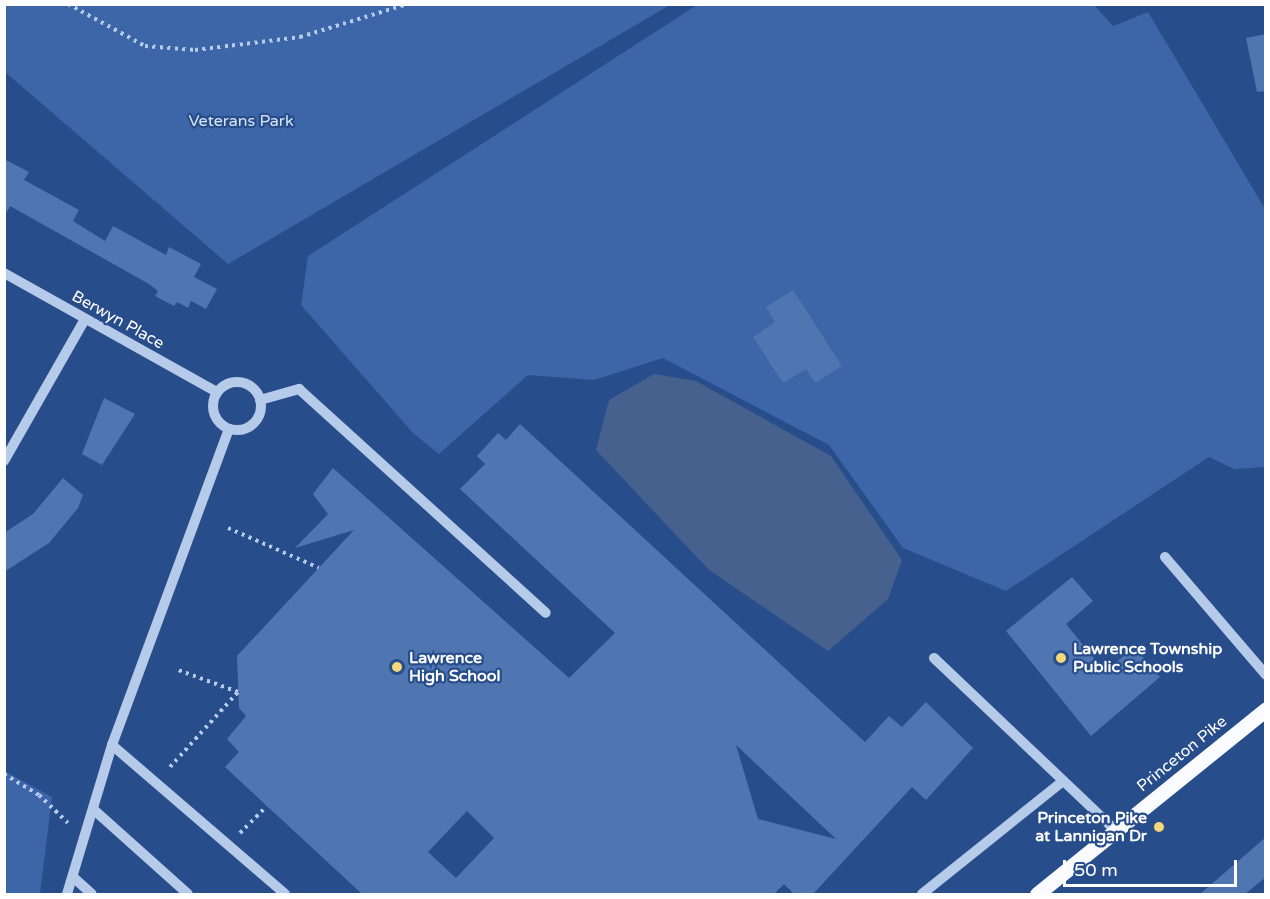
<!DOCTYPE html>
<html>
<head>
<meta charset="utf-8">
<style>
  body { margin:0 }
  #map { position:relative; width:1270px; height:899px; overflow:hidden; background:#274d8b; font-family:"Varela Round",sans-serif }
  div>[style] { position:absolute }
  .green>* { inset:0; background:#3c66a7 }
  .water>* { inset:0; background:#47618e }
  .building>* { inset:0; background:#5076b2 }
  .path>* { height:4px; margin-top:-2px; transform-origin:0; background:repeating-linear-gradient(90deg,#b6caea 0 3px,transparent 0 7.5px) }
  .minor>* { height:10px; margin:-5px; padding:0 5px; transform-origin:5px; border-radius:5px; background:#b6caea }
  .minor>.ring { margin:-5px; padding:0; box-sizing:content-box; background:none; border:10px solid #b6caea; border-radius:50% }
  .major>* { height:15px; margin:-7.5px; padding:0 7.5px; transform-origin:7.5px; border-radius:7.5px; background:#f9fbfe }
  .dots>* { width:16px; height:16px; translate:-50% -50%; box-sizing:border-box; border:3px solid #274d8b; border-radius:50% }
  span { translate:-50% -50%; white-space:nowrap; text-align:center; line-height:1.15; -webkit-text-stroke:4.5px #274d8b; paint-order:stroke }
  .park-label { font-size:16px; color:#dae5f7 }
  .street-label { font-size:16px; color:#fff }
  .poi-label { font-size:16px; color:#fff; font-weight:700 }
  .left { translate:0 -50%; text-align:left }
  .right { translate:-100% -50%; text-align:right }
  .frame { position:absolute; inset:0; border:6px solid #fff; pointer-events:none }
  .scale { position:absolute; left:1063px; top:860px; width:174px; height:27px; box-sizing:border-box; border:3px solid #fff; border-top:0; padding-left:8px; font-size:18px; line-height:21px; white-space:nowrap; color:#fff; -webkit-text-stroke:4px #274d8b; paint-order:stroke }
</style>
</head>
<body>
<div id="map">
  <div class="green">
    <div style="clip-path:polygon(5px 4px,670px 4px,670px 5px,228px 264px,5px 72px)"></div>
    <div style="clip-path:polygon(697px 5px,1094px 5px,1113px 26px,1148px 12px,1265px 209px,1265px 467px,1234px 469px,1209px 457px,1006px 591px,903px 548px,829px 445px,663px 358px,594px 380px,528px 375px,439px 454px,413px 433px,301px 305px,308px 256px)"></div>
    <div style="clip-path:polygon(4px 771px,52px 797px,40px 894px,5px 894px)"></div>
  </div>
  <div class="water">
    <div style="clip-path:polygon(654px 374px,696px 381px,831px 456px,902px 560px,888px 599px,828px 651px,709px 570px,596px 450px,609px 400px)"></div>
  </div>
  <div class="building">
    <div style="clip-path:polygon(1266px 34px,1266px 91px,1257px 92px,1246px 38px)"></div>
    <div style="clip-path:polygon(4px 159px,29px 172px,24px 180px,79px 210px,73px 221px,105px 241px,113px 226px,166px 255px,169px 247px,201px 264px,194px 277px,217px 289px,206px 309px,191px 301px,188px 308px,177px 302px,174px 306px,155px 296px,158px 291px,149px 284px,10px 206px,4px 217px)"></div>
    <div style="clip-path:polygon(793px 290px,842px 366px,815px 383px,806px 369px,783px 383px,753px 337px,775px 322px,766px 307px)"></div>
    <div style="clip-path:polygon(104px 398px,135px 414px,102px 465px,82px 454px)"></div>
    <div style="clip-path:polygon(evenodd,520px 424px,865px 742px,889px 716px,902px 727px,926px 702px,973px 748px,926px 800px,912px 787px,813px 894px,794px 894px,784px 884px,774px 894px,362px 894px,225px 767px,239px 752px,227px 739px,246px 716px,239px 708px,237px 656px,354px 530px,295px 548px,328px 514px,313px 494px,333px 468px,569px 678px,615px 633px,460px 489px,485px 464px,477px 456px,498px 433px,506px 440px,520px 424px,736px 745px,836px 839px,758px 819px,736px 745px,520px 424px,467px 811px,494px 838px,456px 878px,428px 852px,467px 811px)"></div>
    <div style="clip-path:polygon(63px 478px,83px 495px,78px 508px,49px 543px,4px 572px,4px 533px,33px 514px)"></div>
    <div style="clip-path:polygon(1072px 577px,1093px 601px,1066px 624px,1105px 672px,1134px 647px,1160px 677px,1091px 736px,1006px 631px)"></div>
    <div style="clip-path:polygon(1266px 837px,1266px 877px,1245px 894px,1200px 894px)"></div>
  </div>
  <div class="path">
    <div style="left:68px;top:4px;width:88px;rotate:28.6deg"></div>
    <div style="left:145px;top:46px;width:50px;rotate:4.6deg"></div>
    <div style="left:195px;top:50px;width:106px;rotate:-7.1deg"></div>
    <div style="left:300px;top:37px;width:113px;rotate:-17deg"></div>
    <div style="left:228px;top:528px;width:99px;rotate:23.7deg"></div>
    <div style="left:170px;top:767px;width:101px;rotate:-47.8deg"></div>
    <div style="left:238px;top:692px;width:67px;rotate:-159.9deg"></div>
    <div style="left:4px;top:774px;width:41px;rotate:31deg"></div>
    <div style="left:39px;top:795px;width:40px;rotate:44deg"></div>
    <div style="left:240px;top:833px;width:38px;rotate:-45deg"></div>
  </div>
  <div class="minor">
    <div style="left:4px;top:273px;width:244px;rotate:29.2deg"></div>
    <div class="ring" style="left:213px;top:382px;width:38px;height:38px"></div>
    <div style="left:260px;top:400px;width:41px;rotate:-15.8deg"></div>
    <div style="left:299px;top:389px;width:333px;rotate:42.2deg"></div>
    <div style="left:4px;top:461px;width:163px;rotate:-60.3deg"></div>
    <div style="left:1165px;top:557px;width:155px;rotate:49.4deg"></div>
    <div style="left:934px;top:658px;width:251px;rotate:43.5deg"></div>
    <div style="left:112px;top:745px;width:228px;rotate:40.7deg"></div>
    <div style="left:93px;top:809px;width:127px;rotate:41.8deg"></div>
    <div style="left:73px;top:877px;width:25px;rotate:42deg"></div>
    <div style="left:67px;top:894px;width:156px;rotate:-73.2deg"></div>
    <div style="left:112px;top:745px;width:337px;rotate:-69.7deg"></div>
    <div style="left:922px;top:894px;width:181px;rotate:-38.7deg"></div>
  </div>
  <div class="major">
    <div style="left:1037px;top:894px;width:294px;rotate:-38.9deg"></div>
  </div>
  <div class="dots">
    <div style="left:1061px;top:658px;background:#f2d77b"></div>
    <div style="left:397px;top:667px;background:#f2d77b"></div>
    <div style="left:1159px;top:827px;background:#f2d77b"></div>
  </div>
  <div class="park-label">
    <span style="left:241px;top:121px">Veterans Park</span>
  </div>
  <div class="street-label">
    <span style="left:118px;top:320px;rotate:29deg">Berwyn Place</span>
    <span style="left:1182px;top:754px;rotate:-39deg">Princeton Pike</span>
  </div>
  <div class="poi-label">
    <span class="left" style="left:1073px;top:658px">Lawrence Township<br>Public Schools</span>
    <span class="left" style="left:409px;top:667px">Lawrence<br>High School</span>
    <span class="right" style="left:1147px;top:827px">Princeton Pike<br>at Lannigan Dr</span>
  </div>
  <div class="frame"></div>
  <div class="scale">50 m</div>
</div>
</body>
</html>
